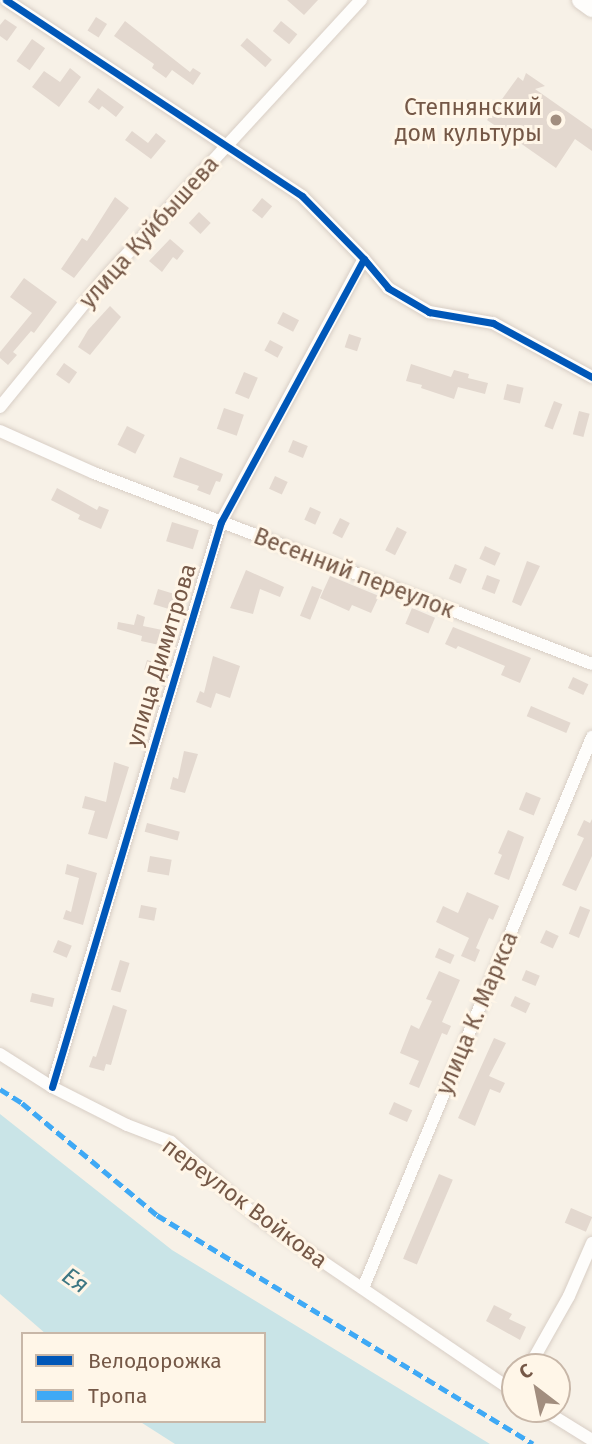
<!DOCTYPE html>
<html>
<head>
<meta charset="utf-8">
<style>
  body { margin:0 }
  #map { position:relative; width:592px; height:1444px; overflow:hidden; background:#f7f1e7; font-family:"Fira Sans",sans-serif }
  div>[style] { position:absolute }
  .water>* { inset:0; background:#c9e4e7 }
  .building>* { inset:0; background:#e3d8cf; transform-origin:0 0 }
  .roads { filter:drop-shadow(0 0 2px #d8cec5) drop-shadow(0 0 2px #d8cec5) }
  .street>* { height:12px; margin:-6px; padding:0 6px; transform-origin:6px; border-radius:6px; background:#fefdfb }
  .secondary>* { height:18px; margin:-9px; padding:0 9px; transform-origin:9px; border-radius:9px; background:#fefdfb }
  .quiet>* { height:5px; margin-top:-2.5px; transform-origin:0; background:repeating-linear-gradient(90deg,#3fa9f5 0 10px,transparent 0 15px) }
  .cycleway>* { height:7px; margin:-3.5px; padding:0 3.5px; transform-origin:3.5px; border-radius:3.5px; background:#0057b8 }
  .dots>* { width:19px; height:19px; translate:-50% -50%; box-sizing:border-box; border:4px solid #fff6e8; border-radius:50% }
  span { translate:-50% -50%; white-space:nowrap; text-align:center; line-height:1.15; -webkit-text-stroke:6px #fff6e8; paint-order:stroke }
  .poi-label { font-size:23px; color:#755847 }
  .right { translate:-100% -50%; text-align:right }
  .street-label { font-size:23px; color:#755847 }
  .water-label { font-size:24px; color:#3d7783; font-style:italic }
  .legend { position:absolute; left:21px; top:1332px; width:245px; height:91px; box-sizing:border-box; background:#fff6e8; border:2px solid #c8b7a8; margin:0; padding:9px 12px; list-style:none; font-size:21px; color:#755847 }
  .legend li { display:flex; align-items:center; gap:14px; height:35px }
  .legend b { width:35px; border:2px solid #c8b7a8 }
  .north { position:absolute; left:501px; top:1353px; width:70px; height:70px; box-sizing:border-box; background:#fff6e8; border:2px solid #c8b7a8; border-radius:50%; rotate:328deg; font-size:19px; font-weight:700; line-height:28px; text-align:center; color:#755847 }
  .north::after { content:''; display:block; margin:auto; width:24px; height:32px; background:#a28e7f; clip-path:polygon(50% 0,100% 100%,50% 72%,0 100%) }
</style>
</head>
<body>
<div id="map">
  <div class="water">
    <div style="clip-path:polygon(0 1114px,172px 1250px,490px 1444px,175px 1444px,139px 1421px,264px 1421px,264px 1334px,46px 1334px,0 1294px)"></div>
  </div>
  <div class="building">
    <div style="clip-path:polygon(287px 0,318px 0,304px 15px)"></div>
    <div style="left:96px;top:17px;width:13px;height:16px;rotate:32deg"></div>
    <div style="clip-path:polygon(5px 19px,17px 27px,7px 41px,0 36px,0 25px)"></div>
    <div style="clip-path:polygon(125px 21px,190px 72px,193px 68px,201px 73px,193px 85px,172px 70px,166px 78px,152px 68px,154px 64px,114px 36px)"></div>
    <div style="left:281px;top:21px;width:21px;height:13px;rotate:39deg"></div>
    <div style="left:247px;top:38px;width:33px;height:10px;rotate:41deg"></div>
    <div style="left:32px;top:39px;width:16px;height:27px;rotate:35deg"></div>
    <div style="clip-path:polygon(70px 68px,81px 77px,59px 107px,32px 87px,44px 71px,60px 82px)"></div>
    <div style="clip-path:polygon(526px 73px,545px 86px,535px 89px,592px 129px,592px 151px,575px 139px,556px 168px,487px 120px,518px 77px,523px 81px)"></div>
    <div style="clip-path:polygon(98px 88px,124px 107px,116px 117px,102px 106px,99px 110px,88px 102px)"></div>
    <div style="clip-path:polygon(132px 131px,148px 143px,156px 133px,166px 141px,151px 159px,125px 140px)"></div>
    <div style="clip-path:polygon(115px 197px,129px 208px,74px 278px,61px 269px,82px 238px,87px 241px)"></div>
    <div style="left:262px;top:198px;width:13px;height:16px;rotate:39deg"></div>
    <div style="left:199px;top:212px;width:16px;height:15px;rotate:43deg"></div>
    <div style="clip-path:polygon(170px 239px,184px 251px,177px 260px,173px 257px,162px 272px,149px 261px)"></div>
    <div style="clip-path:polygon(24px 278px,57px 302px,34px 333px,31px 331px,13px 352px,17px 355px,8px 365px,0 358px,0 352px,32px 313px,10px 297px)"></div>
    <div style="clip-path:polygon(110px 306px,121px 317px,90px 355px,78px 347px,88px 330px)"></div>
    <div style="left:283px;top:312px;width:18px;height:13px;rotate:27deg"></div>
    <div style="left:349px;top:334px;width:13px;height:14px;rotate:18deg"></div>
    <div style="left:270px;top:340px;width:15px;height:12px;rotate:28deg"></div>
    <div style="left:64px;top:363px;width:16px;height:14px;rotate:35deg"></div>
    <div style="clip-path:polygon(411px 364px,451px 377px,454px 370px,469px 374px,468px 378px,488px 383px,485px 394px,458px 387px,454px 399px,421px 388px,422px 385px,406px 381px)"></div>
    <div style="left:244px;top:372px;width:15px;height:23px;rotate:23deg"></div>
    <div style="left:507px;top:384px;width:17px;height:16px;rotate:13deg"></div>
    <div style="left:554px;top:401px;width:9px;height:27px;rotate:21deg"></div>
    <div style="left:224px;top:408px;width:21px;height:22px;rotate:19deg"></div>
    <div style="left:579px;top:411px;width:11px;height:24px;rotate:15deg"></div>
    <div style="left:127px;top:426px;width:20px;height:21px;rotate:27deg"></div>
    <div style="left:293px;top:440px;width:16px;height:13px;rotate:22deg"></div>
    <div style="clip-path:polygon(180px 457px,223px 474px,220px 482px,216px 481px,210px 495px,197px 490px,199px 486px,173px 477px)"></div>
    <div style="left:275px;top:476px;width:14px;height:14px;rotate:25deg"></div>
    <div style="clip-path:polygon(57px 488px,97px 510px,99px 506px,109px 510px,101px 529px,78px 519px,80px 515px,51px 500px)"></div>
    <div style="left:310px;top:507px;width:12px;height:14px;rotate:24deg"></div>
    <div style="left:340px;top:518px;width:11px;height:17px;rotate:27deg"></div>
    <div style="left:172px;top:522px;width:28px;height:20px;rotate:17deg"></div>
    <div style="left:397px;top:527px;width:11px;height:26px;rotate:27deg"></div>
    <div style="left:485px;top:546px;width:17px;height:14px;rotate:24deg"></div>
    <div style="clip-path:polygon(527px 561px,540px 566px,521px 606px,512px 602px)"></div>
    <div style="left:455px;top:564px;width:13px;height:16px;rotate:23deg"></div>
    <div style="clip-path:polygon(246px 570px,284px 587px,280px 597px,260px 589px,253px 614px,230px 608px)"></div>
    <div style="left:487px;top:575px;width:14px;height:15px;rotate:21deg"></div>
    <div style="clip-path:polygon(330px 576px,379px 596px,371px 613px,352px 605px,349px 611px,320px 598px)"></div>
    <div style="left:312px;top:586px;width:11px;height:32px;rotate:22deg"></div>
    <div style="left:158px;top:589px;width:24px;height:16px;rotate:17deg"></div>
    <div style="left:412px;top:608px;width:25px;height:17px;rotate:23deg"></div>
    <div style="clip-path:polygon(137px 614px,145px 617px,143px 626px,167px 631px,164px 646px,141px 641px,142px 636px,117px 629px,118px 622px,134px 625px)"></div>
    <div style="clip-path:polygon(453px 627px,531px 658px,520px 683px,501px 675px,505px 666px,458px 646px,456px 649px,445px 644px)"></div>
    <div style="clip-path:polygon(213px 656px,240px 666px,230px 698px,216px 693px,211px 708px,196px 702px,200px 691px,204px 693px)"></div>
    <div style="left:147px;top:660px;width:15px;height:10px;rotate:16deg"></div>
    <div style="left:573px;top:677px;width:17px;height:12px;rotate:25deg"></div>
    <div style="left:531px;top:706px;width:43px;height:11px;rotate:23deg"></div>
    <div style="clip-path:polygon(184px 751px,198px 754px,185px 793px,170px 789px,173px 777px,178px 779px)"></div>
    <div style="clip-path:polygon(114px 762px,129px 767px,107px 839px,88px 834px,95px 811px,82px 808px,85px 796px,106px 802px)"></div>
    <div style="left:526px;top:792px;width:16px;height:19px;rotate:22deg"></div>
    <div style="clip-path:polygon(592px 819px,592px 856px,576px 891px,562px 885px,584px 838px,577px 835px,584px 820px,590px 823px)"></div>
    <div style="left:147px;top:823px;width:34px;height:9px;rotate:15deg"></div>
    <div style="clip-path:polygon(508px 830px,524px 837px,509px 880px,494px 874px,502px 855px,498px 853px)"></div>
    <div style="left:150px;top:856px;width:22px;height:16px;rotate:10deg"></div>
    <div style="clip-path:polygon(67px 864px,97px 873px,83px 925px,63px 919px,66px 910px,71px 912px,79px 878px,65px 874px)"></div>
    <div style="clip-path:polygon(467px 892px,499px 906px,493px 920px,489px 918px,476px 948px,480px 950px,475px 962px,461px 956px,469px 938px,436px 922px,443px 906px,458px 913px)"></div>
    <div style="left:141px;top:905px;width:16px;height:13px;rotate:11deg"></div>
    <div style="left:580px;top:906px;width:11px;height:30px;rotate:22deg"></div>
    <div style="left:546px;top:930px;width:14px;height:14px;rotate:25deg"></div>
    <div style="left:58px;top:940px;width:15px;height:13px;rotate:23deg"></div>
    <div style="left:439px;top:948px;width:17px;height:10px;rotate:24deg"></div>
    <div style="left:120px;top:960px;width:10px;height:31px;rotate:17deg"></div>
    <div style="left:526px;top:970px;width:15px;height:11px;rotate:23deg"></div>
    <div style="clip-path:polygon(439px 971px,460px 980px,442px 1022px,451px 1026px,447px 1035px,442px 1033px,419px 1088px,409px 1084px,419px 1061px,400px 1053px,411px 1025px,419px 1029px,432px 1001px,426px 999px)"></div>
    <div style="left:32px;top:993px;width:23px;height:9px;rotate:13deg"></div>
    <div style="left:515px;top:996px;width:17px;height:11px;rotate:25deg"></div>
    <div style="clip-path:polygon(113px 1005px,127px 1010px,111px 1065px,106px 1064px,104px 1071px,89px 1067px,93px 1056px,96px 1057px)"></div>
    <div style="clip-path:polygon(494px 1038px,506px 1043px,489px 1076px,505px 1083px,500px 1093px,490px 1089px,475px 1126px,458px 1118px)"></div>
    <div style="left:394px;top:1102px;width:20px;height:13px;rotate:24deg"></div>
    <div style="left:439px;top:1174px;width:15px;height:92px;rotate:23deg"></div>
    <div style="left:571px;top:1208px;width:23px;height:16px;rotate:23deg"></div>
    <div style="clip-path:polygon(494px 1305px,512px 1314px,509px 1319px,526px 1327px,520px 1340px,486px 1321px)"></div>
  </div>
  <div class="roads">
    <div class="street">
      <div style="left:6px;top:0;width:355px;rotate:33.5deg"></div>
      <div style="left:302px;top:196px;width:88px;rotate:45.5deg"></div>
      <div style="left:364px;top:259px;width:38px;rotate:50deg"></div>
      <div style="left:388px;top:288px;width:48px;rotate:30.3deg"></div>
      <div style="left:429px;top:312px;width:65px;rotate:9.8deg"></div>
      <div style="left:493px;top:323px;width:113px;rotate:28.6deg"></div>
      <div style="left:0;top:407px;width:168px;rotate:-50.8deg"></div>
      <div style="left:106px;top:277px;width:377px;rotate:-47.4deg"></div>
      <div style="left:0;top:431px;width:103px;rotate:24.1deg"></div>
      <div style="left:94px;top:473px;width:533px;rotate:20.98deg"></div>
      <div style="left:0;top:1054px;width:62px;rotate:32.4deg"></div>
      <div style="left:52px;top:1087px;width:84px;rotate:26.9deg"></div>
      <div style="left:127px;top:1125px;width:47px;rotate:21.1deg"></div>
      <div style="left:171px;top:1142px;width:118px;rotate:40.9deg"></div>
      <div style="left:260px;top:1219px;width:308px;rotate:34.2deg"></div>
      <div style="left:52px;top:1087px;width:590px;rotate:-73.35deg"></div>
      <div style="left:221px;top:522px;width:299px;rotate:-61.5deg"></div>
      <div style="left:363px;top:1288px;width:597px;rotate:-67.43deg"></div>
      <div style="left:529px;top:1367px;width:81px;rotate:-60.6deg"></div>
      <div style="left:569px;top:1296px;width:58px;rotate:-66.5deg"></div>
      <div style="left:542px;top:1409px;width:59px;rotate:31.8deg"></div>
    </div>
    <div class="secondary">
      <div style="left:581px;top:0;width:14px;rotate:36deg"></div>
    </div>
  </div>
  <div class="quiet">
    <div style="left:0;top:1089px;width:26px;rotate:32deg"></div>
    <div style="left:22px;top:1103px;width:175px;rotate:39.7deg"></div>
    <div style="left:157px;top:1215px;width:440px;rotate:31.3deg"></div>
  </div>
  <div class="cycleway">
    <div style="left:6px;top:0;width:355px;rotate:33.5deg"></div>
    <div style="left:302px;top:196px;width:88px;rotate:45.5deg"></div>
    <div style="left:364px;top:259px;width:38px;rotate:50deg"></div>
    <div style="left:388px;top:288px;width:48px;rotate:30.3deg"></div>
    <div style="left:429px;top:312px;width:65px;rotate:9.8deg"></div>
    <div style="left:493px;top:323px;width:113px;rotate:28.6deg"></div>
    <div style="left:52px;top:1087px;width:590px;rotate:-73.35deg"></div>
    <div style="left:221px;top:522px;width:299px;rotate:-61.5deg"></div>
  </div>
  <div class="dots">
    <div style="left:556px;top:120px;background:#a28e7f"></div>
  </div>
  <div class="poi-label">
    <span class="right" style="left:542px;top:120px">Степнянский<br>дом культуры</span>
  </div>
  <div class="street-label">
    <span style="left:149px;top:232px;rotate:-48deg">улица Куйбышева</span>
    <span style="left:354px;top:573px;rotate:21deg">Весенний переулок</span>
    <span style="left:161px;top:655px;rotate:-73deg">улица Димитрова</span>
    <span style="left:477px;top:1013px;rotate:-67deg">улица К. Маркса</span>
    <span style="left:245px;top:1203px;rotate:37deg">переулок Войкова</span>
  </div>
  <div class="water-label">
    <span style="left:75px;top:1281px;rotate:35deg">Ея</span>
  </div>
  <ul class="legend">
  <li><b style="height:9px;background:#0057b8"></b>Велодорожка</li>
  <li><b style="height:9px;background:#3fa9f5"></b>Тропа</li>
  </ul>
  <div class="north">С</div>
</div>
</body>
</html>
